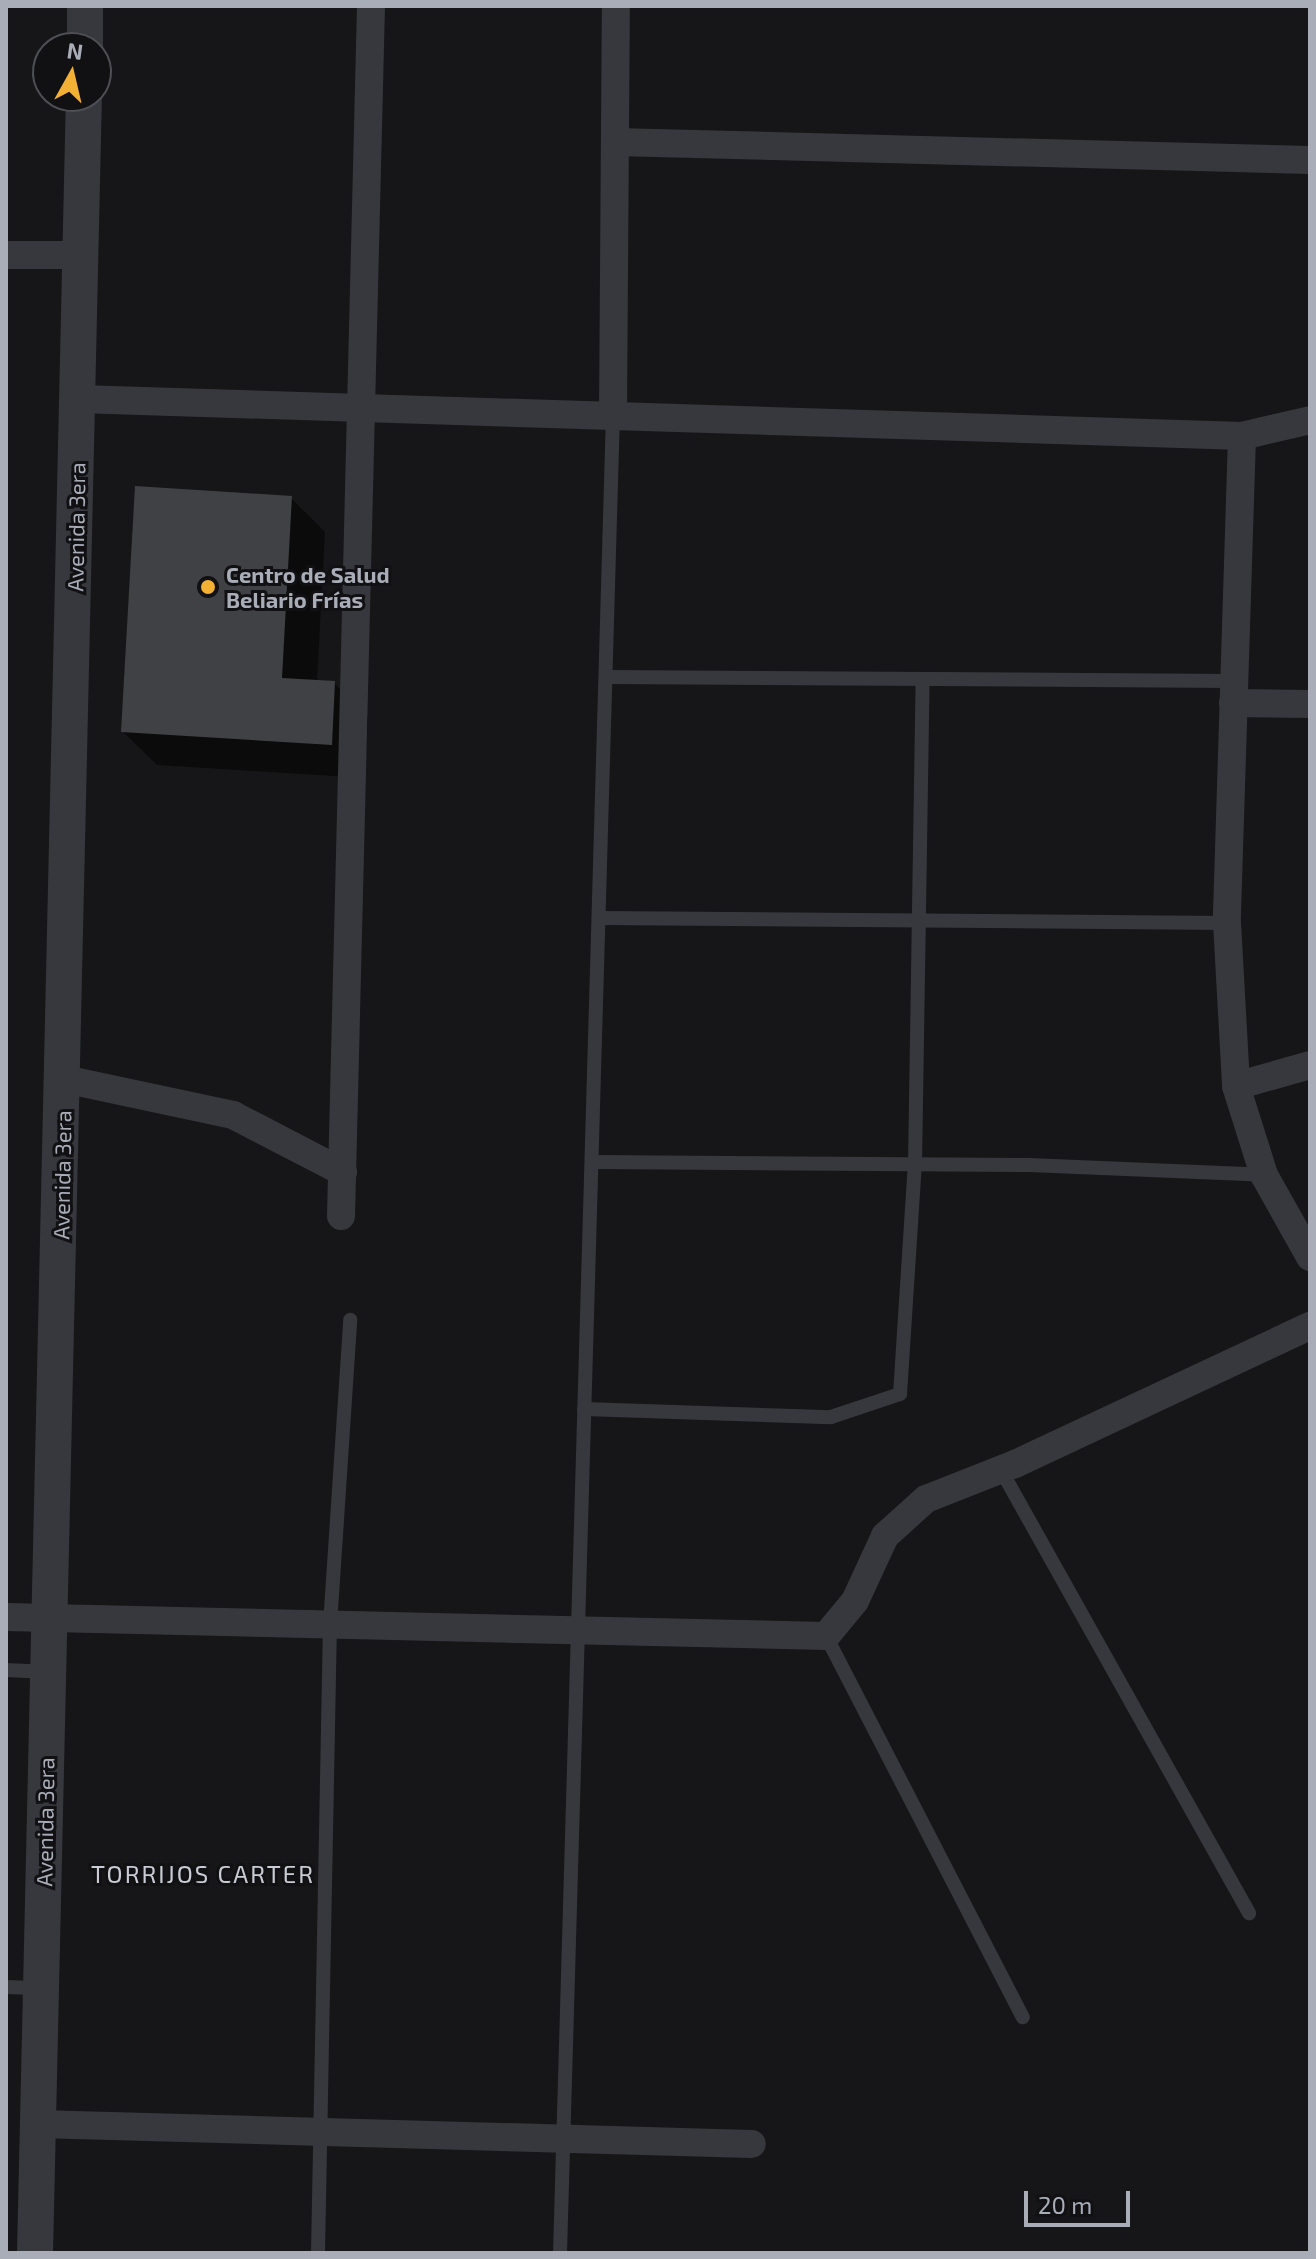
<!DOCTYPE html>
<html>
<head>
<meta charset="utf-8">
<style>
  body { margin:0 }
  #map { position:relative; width:1316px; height:2259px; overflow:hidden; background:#161618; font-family:"Exo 2",sans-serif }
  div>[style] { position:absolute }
  .shadow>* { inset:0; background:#0007 }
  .building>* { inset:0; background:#404145 }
  .service>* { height:14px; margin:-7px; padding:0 7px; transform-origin:7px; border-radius:7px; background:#37383d }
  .minor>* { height:28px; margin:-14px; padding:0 14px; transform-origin:14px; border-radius:14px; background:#37383d }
  .tertiary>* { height:36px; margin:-18px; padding:0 18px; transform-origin:18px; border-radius:18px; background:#37383d }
  .dots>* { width:22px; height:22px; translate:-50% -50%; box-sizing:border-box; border:4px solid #111113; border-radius:50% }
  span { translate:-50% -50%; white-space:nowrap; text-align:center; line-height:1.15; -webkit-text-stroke:6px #111113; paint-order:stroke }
  .street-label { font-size:22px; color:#a8adb8 }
  .poi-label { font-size:22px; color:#a8adb8; font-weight:700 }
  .left { translate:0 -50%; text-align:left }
  .neighbourhood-label { font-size:24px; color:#c9ccd4; letter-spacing:2px }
  .frame { position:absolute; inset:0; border:8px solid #a8adb8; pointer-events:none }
  .north { position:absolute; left:32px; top:32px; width:80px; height:80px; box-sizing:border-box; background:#111113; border:2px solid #4d4f55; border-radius:50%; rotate:8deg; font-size:22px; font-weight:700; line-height:32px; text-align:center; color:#a8adb8 }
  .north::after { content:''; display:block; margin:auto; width:28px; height:36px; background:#f2b134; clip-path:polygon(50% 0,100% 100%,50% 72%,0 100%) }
  .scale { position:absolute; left:1024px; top:2191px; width:106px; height:36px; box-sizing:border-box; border:4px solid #a8adb8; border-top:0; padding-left:10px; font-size:24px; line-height:28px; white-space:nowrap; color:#a8adb8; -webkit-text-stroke:6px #111113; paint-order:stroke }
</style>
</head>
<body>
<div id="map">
  <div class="shadow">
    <div style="clip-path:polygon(291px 498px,325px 532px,317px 682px,334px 683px,368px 717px,365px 778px,157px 765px,123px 732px)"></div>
  </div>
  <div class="building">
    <div style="clip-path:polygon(135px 486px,292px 496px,282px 678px,335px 681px,332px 745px,121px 732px)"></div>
  </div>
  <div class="service">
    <div style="left:606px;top:677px;width:628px;rotate:0.36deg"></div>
    <div style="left:600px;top:918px;width:627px;rotate:0.46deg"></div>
    <div style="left:594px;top:1162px;width:435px;rotate:0.4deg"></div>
    <div style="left:1029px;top:1165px;width:235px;rotate:2.4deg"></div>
    <div style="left:584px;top:1409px;width:247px;rotate:1.9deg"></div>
    <div style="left:831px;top:1417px;width:73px;rotate:-18.4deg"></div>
    <div style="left:900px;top:1394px;width:229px;rotate:-86.3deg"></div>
    <div style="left:915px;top:1165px;width:486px;rotate:-89.1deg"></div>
    <div style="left:1001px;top:1470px;width:508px;rotate:60.76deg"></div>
    <div style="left:826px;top:1636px;width:429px;rotate:62.7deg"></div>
    <div style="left:6px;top:1670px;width:41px;rotate:2.8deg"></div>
    <div style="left:6px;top:1987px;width:36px;rotate:2deg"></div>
    <div style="left:318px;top:2253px;width:628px;rotate:-88.91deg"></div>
    <div style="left:330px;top:1625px;width:306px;rotate:-86.2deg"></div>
    <div style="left:560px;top:2253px;width:1839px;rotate:-88.35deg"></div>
  </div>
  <div class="minor">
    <div style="left:615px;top:142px;width:695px;rotate:1.48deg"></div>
    <div style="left:6px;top:255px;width:75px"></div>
    <div style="left:79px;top:399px;width:1164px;rotate:1.82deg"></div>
    <div style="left:1242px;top:436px;width:70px;rotate:-13.2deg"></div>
    <div style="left:613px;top:415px;width:409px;rotate:-89.6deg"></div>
    <div style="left:1242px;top:436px;width:487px;rotate:91.8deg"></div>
    <div style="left:1227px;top:923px;width:163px;rotate:86.8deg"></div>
    <div style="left:1236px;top:1086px;width:93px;rotate:72.5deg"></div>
    <div style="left:1264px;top:1175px;width:94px;rotate:60.7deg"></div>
    <div style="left:1233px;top:703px;width:77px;rotate:0.7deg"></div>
    <div style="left:64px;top:1079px;width:173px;rotate:12deg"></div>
    <div style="left:233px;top:1115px;width:124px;rotate:27.4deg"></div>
    <div style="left:1236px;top:1086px;width:77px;rotate:-15.8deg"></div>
    <div style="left:341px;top:1216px;width:1210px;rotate:-88.58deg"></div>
    <div style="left:6px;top:1617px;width:820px;rotate:1.33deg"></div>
    <div style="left:826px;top:1636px;width:45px;rotate:-50.4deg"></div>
    <div style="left:855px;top:1601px;width:72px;rotate:-65.2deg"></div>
    <div style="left:885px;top:1536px;width:55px;rotate:-42.1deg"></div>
    <div style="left:926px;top:1499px;width:96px;rotate:-21.5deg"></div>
    <div style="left:1015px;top:1464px;width:326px;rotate:-25.1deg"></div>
    <div style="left:38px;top:2124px;width:714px;rotate:1.6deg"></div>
  </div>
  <div class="tertiary">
    <div style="left:85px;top:48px;width:42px;rotate:-90deg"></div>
    <div style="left:35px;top:2253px;width:2158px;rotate:-88.7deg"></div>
  </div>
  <div class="dots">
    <div style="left:208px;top:587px;background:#f2b134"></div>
  </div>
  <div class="street-label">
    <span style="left:76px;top:527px;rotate:-89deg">Avenida 3era</span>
    <span style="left:62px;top:1175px;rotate:-89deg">Avenida 3era</span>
    <span style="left:45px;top:1822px;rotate:-89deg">Avenida 3era</span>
  </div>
  <div class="poi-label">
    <span class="left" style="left:226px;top:587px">Centro de Salud<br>Beliario Frías</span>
  </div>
  <div class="neighbourhood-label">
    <span style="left:203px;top:1874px">TORRIJOS CARTER</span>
  </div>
  <div class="frame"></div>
  <div class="north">N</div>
  <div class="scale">20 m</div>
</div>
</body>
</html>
